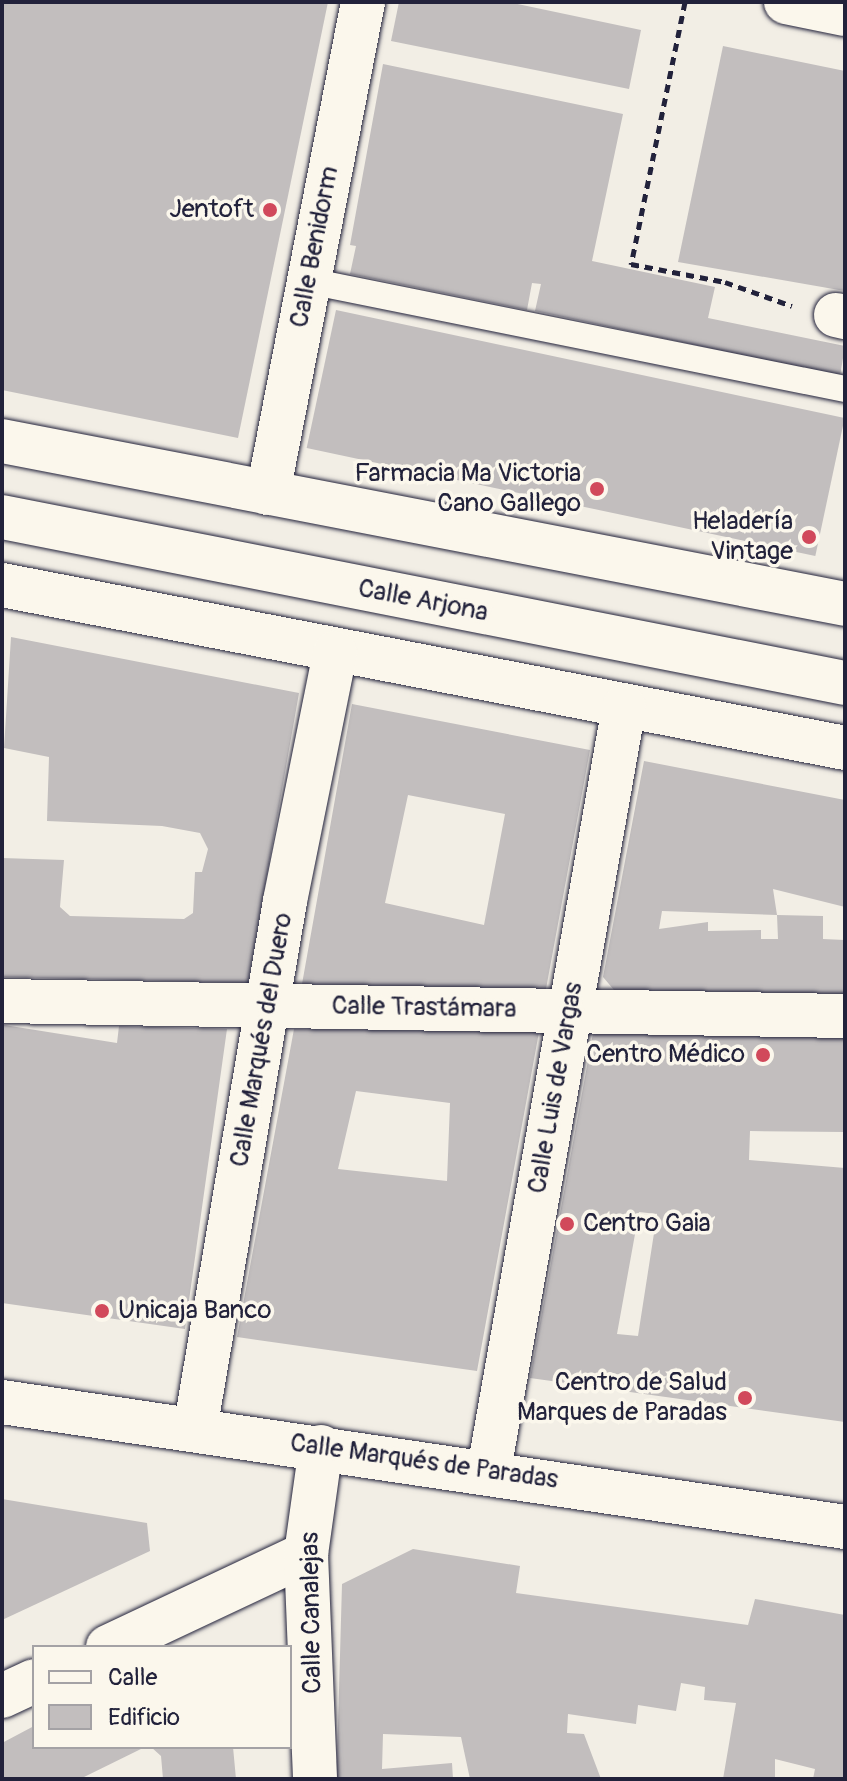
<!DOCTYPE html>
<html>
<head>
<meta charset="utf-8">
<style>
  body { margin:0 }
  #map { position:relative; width:847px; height:1781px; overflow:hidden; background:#f2eee5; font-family:Pangolin,sans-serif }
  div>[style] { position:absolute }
  .building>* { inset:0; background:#c2bebe; transform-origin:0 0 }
  .path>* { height:5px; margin-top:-2.5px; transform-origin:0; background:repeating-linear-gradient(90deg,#22223b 0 8px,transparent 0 14px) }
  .roads { filter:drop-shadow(0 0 2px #22223b) drop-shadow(0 0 2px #22223b) }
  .lane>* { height:26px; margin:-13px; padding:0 13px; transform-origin:13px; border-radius:13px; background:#fbf7ec }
  .street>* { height:44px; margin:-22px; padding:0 22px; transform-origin:22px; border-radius:22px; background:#fbf7ec }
  .secondary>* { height:44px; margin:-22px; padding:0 22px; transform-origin:22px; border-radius:22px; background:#fbf7ec }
  .primary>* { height:44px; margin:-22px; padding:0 22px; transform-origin:22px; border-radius:22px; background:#fbf7ec }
  .dots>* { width:22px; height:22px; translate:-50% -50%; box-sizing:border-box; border:4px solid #fbf7ec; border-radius:50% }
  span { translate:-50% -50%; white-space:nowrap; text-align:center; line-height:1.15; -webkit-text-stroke:7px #fbf7ec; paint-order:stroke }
  .poi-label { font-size:26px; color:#22223b }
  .right { translate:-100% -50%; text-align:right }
  .left { translate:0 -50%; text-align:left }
  .street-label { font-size:26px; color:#22223b }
  .frame { position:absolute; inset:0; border:4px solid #22223b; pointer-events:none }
  .legend { position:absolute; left:32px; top:1645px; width:260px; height:104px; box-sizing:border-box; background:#fbf7ec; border:2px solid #a4a2a5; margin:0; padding:10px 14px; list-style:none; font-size:24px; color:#22223b }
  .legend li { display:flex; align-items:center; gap:16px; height:40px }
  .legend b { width:40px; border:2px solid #a4a2a5 }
</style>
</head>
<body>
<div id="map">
  <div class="building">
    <div style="clip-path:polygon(2px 2px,328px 2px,238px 438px,2px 390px)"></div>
    <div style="clip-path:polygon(399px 2px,508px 2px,641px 30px,629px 89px,391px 41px)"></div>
    <div style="clip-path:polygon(723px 46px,845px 71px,845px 291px,678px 262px)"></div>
    <div style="clip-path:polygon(383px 64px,623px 114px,592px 261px,715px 287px,708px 318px,845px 346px,840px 376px,535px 311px,541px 284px,532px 283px,527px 310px,350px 274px,356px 246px,350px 245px)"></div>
    <div style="left:336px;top:310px;width:520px;height:141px;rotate:12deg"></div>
    <div style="clip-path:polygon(11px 637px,299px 693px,248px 983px,2px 977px,2px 858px,64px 860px,60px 907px,70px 916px,184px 919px,193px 913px,195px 872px,202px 872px,208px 849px,200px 833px,162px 826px,47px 821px,49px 757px,4px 748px)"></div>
    <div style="clip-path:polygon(evenodd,352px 704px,590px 750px,546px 989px,302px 984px,352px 704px,408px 795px,505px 814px,484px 925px,385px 903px,408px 795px)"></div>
    <div style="clip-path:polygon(644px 761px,845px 800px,845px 907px,773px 889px,777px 915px,662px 911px,659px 929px,708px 922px,708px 931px,761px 930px,761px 939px,778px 939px,777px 915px,823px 916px,823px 939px,845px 940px,845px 994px,614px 990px,603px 977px)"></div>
    <div style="clip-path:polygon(4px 1025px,117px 1043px,119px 1026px,227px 1029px,185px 1329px,2px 1303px)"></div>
    <div style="clip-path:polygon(evenodd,294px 1029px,539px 1032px,477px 1371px,237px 1337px,294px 1029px,356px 1091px,450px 1103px,447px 1181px,338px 1169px,356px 1091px)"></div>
    <div style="clip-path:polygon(evenodd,593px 1033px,845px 1037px,845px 1132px,750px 1131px,749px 1160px,845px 1168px,845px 1422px,530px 1378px,593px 1033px,639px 1212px,657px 1214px,638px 1336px,617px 1334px,639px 1212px)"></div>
    <div style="clip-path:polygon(2px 1499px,147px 1523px,150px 1551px,2px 1620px)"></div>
    <div style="clip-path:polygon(413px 1549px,520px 1566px,516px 1593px,748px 1625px,755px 1599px,845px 1615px,845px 1779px,813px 1779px,815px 1769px,775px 1759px,775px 1779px,723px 1779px,736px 1703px,704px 1700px,705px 1687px,681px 1683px,676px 1711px,638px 1705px,636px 1724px,568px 1714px,567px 1733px,584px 1734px,601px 1779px,470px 1779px,461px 1737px,383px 1734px,382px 1769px,452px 1763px,453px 1779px,329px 1779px,329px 1762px,337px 1761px,342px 1584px)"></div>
    <div style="clip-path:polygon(34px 1726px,34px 1747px,145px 1747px,80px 1779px,2px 1779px,2px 1743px)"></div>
    <div style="clip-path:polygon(151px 1747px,233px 1747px,236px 1779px,163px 1779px,161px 1756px)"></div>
  </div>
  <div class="path">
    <div style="left:685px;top:2px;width:268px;rotate:101.6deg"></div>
    <div style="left:631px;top:264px;width:96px;rotate:10.8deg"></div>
    <div style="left:725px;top:282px;width:71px;rotate:19.7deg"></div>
  </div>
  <div class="roads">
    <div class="lane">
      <div style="left:309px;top:281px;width:547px;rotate:11.39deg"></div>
    </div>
    <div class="street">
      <div style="left:786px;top:2px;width:60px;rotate:11.5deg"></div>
      <div style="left:836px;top:315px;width:9px;rotate:13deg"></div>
      <div style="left:268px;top:493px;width:500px;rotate:-79.05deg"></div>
      <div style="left:2px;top:585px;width:859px;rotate:10.94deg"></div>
      <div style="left:2px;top:1001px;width:843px;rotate:1.02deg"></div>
      <div style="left:195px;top:1430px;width:537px;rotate:-80.34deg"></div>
      <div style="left:285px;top:901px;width:253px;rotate:-78.6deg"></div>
      <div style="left:489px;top:1470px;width:775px;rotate:-79.97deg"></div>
      <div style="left:108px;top:1647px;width:219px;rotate:-25.2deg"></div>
      <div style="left:306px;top:1554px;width:225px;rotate:87.7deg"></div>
      <div style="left:2px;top:1696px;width:35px;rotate:-25deg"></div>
    </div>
    <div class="secondary">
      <div style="left:306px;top:1554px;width:108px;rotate:-82deg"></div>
    </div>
    <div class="primary">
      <div style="left:2px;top:441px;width:859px;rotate:10.94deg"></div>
      <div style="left:2px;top:517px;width:859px;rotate:11.14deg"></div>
      <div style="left:2px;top:1402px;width:852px;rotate:8.43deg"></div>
    </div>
  </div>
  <div class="dots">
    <div style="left:270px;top:210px;background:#d1495b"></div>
    <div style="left:597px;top:489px;background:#d1495b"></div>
    <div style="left:809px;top:537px;background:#d1495b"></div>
    <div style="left:763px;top:1055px;background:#d1495b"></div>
    <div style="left:567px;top:1224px;background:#d1495b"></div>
    <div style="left:102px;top:1311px;background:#d1495b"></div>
    <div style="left:745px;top:1398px;background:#d1495b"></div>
  </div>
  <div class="poi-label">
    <span class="right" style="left:254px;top:210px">Jentoft</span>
    <span class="right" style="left:581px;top:489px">Farmacia Mª Victoria<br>Cano Gallego</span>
    <span class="right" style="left:793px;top:537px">Heladería<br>Vintage</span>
    <span class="right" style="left:745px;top:1055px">Centro Médico</span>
    <span class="left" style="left:583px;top:1224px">Centro Gaia</span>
    <span class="left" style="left:118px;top:1311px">Unicaja Banco</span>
    <span class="right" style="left:727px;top:1398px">Centro de Salud<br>Marques de Paradas</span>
  </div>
  <div class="street-label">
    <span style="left:315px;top:247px;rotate:-79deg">Calle Benidorm</span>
    <span style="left:423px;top:601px;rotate:11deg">Calle Arjona</span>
    <span style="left:424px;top:1008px;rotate:1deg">Calle Trastámara</span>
    <span style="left:262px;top:1040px;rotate:-80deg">Calle Marqués del Duero</span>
    <span style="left:556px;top:1088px;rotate:-80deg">Calle Luis de Vargas</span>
    <span style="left:424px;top:1462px;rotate:8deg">Calle Marqués de Paradas</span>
    <span style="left:312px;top:1613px;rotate:-91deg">Calle Canalejas</span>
  </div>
  <div class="frame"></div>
  <ul class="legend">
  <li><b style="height:10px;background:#fbf7ec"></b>Calle</li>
  <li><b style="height:22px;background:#c2bebe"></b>Edificio</li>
  </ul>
</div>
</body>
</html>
